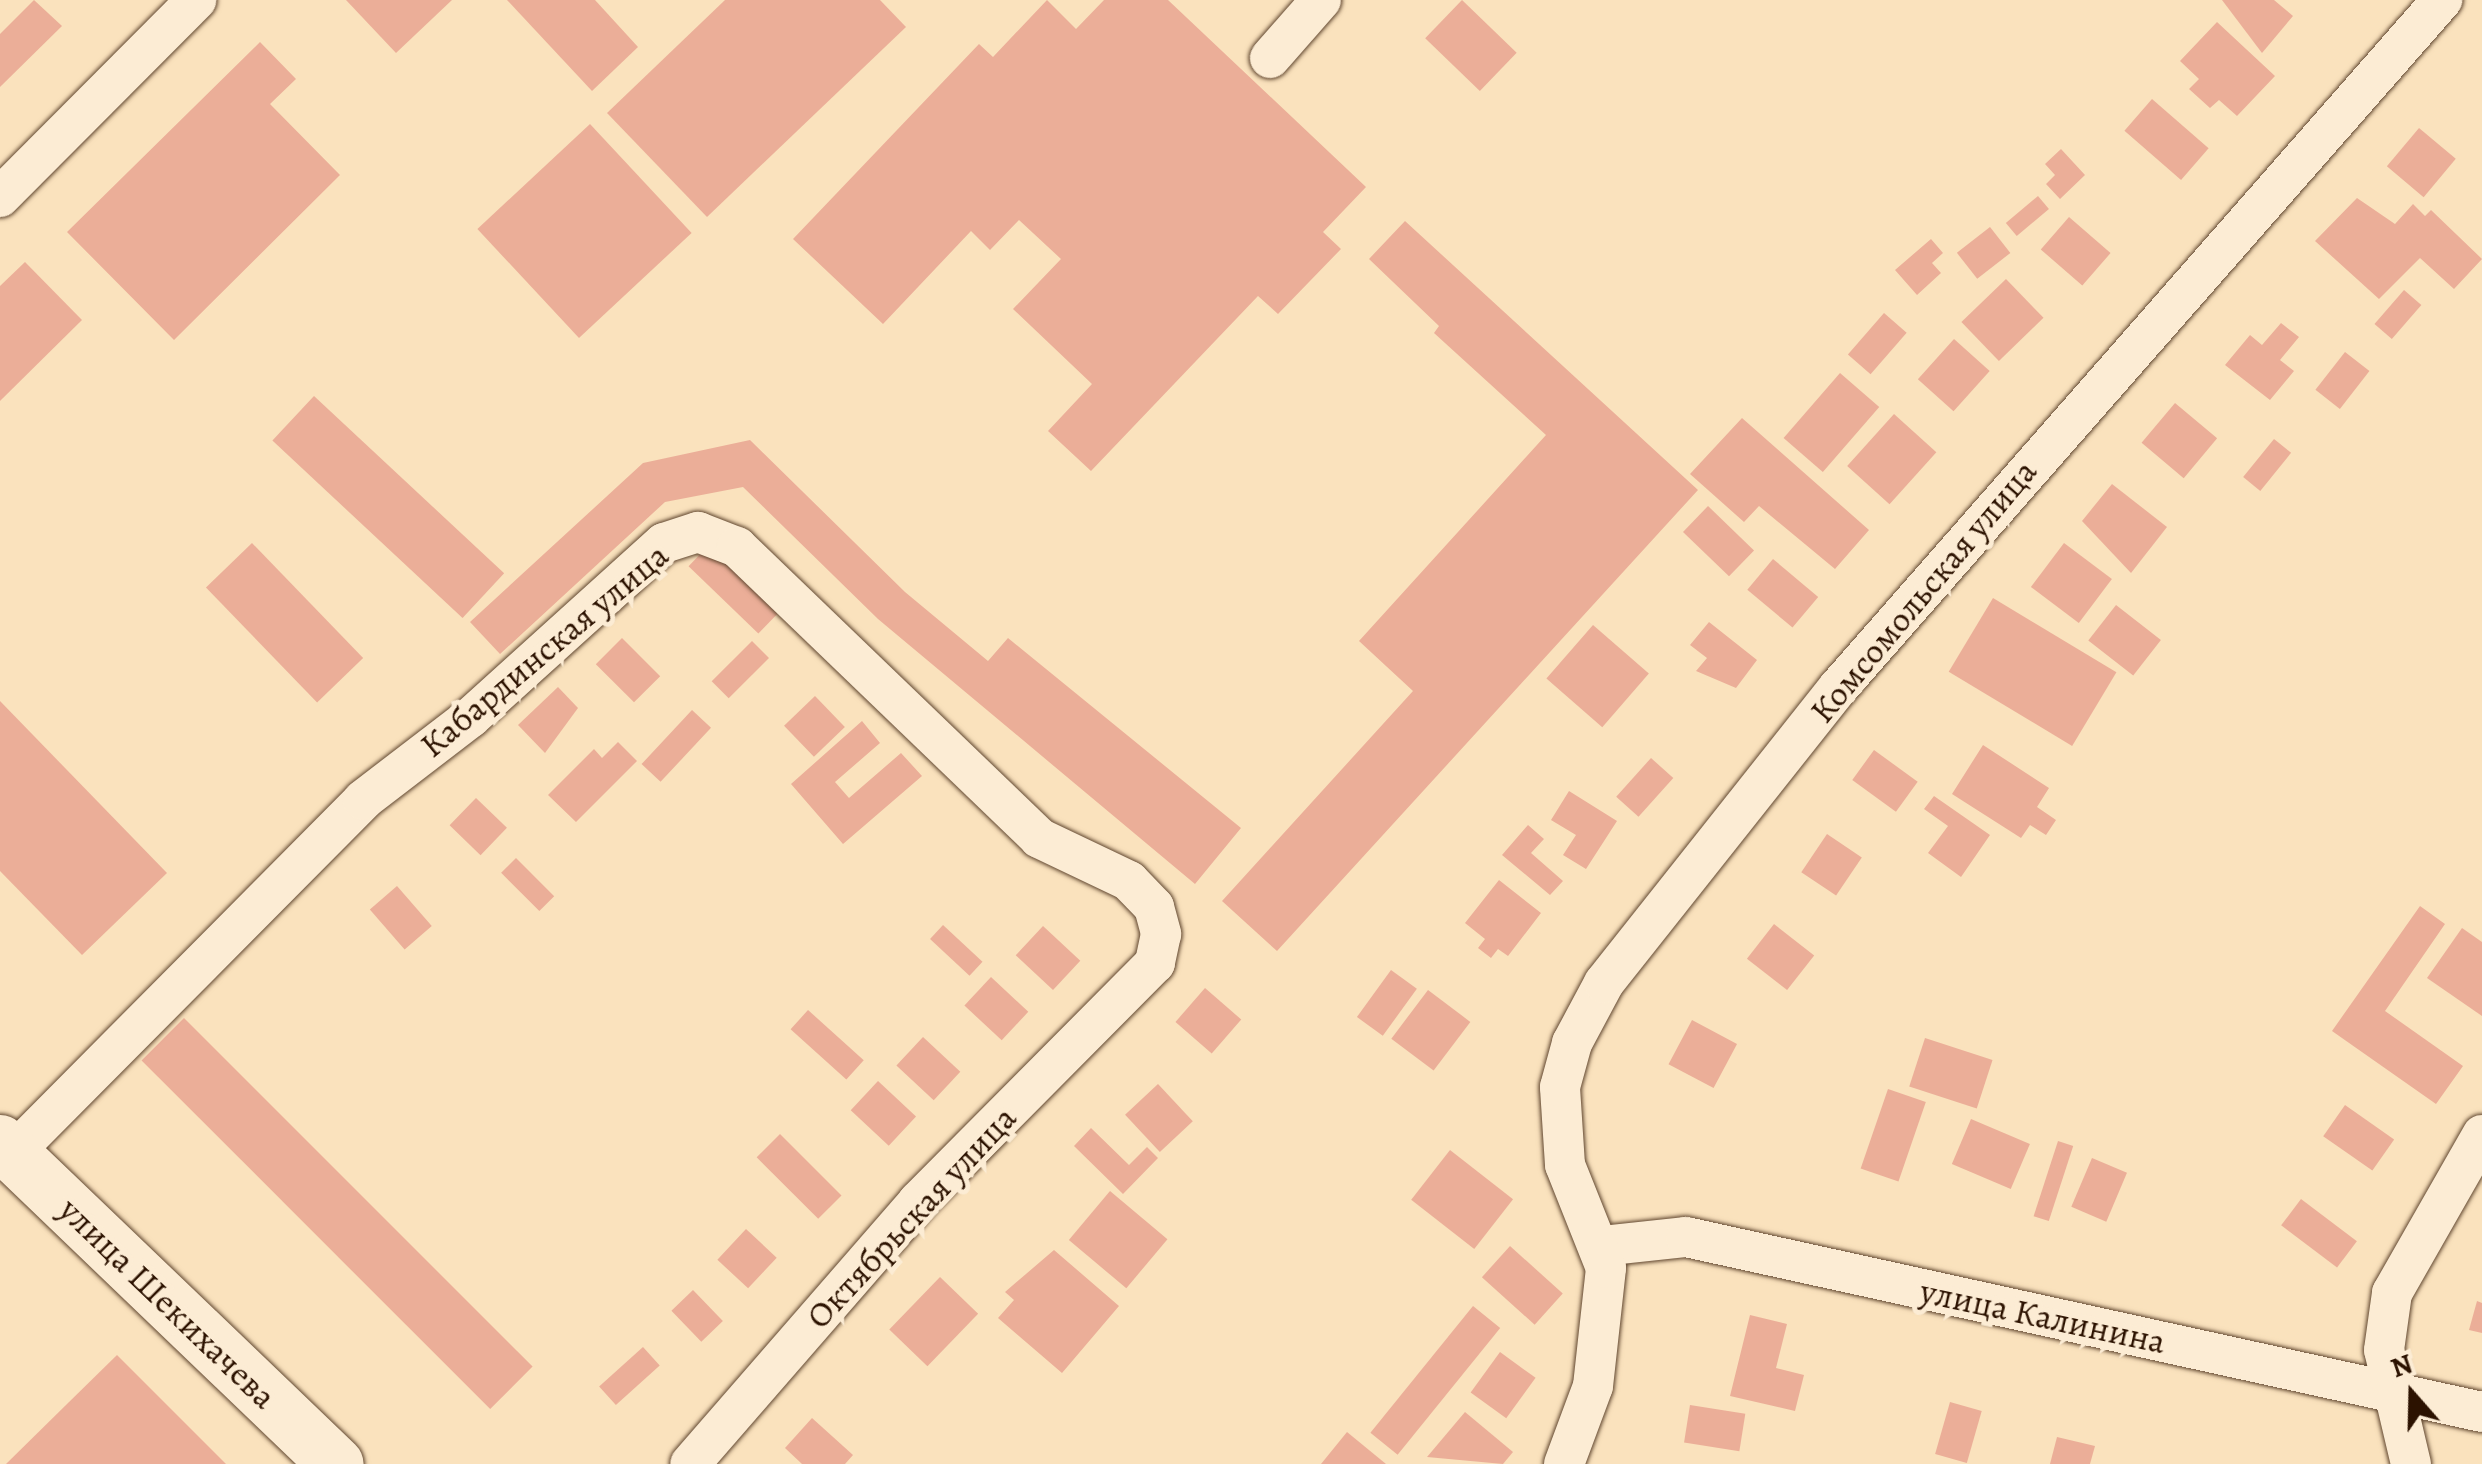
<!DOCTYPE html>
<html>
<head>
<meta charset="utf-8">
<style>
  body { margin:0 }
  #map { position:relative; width:2482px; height:1464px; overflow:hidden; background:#fae2bd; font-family:Alegreya,serif }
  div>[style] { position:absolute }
  .building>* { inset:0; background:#ebae98; transform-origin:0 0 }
  .roads { filter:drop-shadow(0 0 2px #60462f) drop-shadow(0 0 2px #60462f) }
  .street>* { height:40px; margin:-20px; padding:0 20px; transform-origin:20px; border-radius:20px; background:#fcecd4 }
  .secondary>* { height:55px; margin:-27.5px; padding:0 27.5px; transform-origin:27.5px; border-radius:27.5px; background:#fcecd4 }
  span { translate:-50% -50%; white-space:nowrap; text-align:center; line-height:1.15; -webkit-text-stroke:10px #fcecd4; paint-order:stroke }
  .street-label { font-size:35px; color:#2c1200 }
  .north { position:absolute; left:2362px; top:1344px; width:100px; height:100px; -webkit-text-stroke:8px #fcecd4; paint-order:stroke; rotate:340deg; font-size:28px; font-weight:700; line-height:40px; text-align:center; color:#2c1200 }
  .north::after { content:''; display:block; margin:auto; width:35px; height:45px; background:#2c1200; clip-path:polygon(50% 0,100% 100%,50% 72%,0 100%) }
</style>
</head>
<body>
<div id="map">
  <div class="building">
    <div style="clip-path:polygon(34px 0,62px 26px,0 87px,0 34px)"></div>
    <div style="clip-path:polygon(346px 0,452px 0,396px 53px)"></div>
    <div style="clip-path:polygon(507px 0,595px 0,638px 47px,592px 91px)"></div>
    <div style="clip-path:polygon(725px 0,880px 0,906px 27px,707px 217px,607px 113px)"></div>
    <div style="clip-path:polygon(1047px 0,1076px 29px,1104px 0,1168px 0,1366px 187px,1323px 232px,1341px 249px,1278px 314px,1258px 296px,1091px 471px,1048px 431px,1092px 384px,1013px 309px,1061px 259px,1019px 220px,990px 250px,971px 231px,883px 324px,793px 239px,979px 44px,993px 57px)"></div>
    <div style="left:1462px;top:0;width:76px;height:53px;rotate:44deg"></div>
    <div style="clip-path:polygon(2222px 0,2274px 0,2293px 16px,2262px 53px)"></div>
    <div style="clip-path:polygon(2217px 22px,2275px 76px,2237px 116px,2219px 100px,2210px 108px,2189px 89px,2199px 79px,2180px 61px)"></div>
    <div style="clip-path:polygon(260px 42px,296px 79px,270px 104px,340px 175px,174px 340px,67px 232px)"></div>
    <div style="left:2152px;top:99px;width:75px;height:42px;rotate:41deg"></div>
    <div style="left:590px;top:124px;width:149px;height:154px;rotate:47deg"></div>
    <div style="left:2419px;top:128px;width:48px;height:50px;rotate:40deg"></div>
    <div style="clip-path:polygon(2061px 149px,2085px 175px,2060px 199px,2046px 184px,2055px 175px,2045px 164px)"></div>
    <div style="left:2038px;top:196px;width:17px;height:42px;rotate:50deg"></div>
    <div style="clip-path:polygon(2357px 198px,2395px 224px,2413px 204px,2425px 216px,2431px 210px,2482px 259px,2454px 289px,2420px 258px,2379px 299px,2315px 241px)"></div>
    <div style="left:2069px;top:217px;width:55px;height:43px;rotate:41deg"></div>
    <div style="clip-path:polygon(1405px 221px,1698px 490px,1277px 951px,1222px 901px,1413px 691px,1359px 641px,1546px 435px,1434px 333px,1439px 326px,1369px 259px)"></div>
    <div style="left:1990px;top:227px;width:33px;height:42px;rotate:52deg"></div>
    <div style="clip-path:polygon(1931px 239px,1943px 253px,1932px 263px,1941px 273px,1917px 295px,1895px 270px)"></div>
    <div style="clip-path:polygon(25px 262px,82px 320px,0 401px,0 286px)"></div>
    <div style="left:2006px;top:279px;width:54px;height:62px;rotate:46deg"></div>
    <div style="left:2404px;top:290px;width:23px;height:45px;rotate:41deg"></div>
    <div style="left:1884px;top:313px;width:30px;height:55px;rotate:41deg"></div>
    <div style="clip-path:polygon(2281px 323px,2299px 337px,2280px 360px,2294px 371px,2270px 400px,2225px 365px,2250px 335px,2262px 345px)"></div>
    <div style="left:1954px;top:339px;width:48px;height:54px;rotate:42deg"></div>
    <div style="left:2345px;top:352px;width:31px;height:48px;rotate:38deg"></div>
    <div style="left:1840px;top:373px;width:52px;height:86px;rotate:41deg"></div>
    <div style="left:314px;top:396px;width:260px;height:61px;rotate:43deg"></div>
    <div style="left:2175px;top:403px;width:55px;height:52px;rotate:40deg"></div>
    <div style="left:1894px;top:414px;width:57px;height:70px;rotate:42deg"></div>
    <div style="clip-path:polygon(1742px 418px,1869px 530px,1835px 569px,1759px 506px,1744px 522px,1690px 474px)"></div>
    <div style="left:2274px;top:439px;width:22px;height:49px;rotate:39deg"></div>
    <div style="clip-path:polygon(750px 440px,905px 592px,988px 661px,1008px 638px,1241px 828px,1195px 884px,878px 619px,743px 487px,665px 502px,500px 654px,470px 622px,643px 463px)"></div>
    <div style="clip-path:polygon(2112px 484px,2167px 527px,2131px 573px,2082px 521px)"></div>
    <div style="left:1708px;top:506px;width:64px;height:36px;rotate:44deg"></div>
    <div style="left:252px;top:543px;width:160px;height:64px;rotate:46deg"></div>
    <div style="left:2064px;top:543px;width:60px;height:55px;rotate:37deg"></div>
    <div style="left:708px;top:546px;width:97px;height:28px;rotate:44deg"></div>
    <div style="left:1773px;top:559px;width:59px;height:40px;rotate:40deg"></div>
    <div style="left:1993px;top:598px;width:144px;height:86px;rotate:31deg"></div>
    <div style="left:2116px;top:605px;width:57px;height:45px;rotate:38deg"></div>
    <div style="clip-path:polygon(1709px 622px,1757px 660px,1736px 688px,1696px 671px,1707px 658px,1690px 645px)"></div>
    <div style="left:1593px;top:625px;width:74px;height:71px;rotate:41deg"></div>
    <div style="left:622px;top:638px;width:54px;height:37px;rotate:45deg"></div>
    <div style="left:752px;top:641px;width:24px;height:57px;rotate:45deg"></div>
    <div style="clip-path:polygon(558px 687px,578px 708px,545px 753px,518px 725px)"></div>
    <div style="left:815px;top:696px;width:43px;height:43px;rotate:46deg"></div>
    <div style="clip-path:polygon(0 701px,167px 873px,82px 955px,0 871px)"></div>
    <div style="left:692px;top:710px;width:26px;height:74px;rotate:43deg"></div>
    <div style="clip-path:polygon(862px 721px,880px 743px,835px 782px,849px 798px,901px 753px,922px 776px,843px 844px,791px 784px)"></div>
    <div style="clip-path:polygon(618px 742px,637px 761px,576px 822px,548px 795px,594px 749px,602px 758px)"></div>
    <div style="clip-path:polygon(1983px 745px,2049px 788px,2037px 807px,2056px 820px,2046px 835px,2030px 825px,2021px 838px,1952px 794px)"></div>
    <div style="left:1874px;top:750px;width:54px;height:37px;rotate:36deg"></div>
    <div style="left:1651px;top:758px;width:30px;height:52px;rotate:42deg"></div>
    <div style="clip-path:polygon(1569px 791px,1617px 821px,1586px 869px,1563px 855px,1576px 835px,1551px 820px)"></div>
    <div style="clip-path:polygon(1934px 796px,1990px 835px,1961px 877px,1928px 853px,1948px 826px,1924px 809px)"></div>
    <div style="left:476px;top:798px;width:43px;height:38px;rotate:44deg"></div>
    <div style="clip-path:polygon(1528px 825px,1544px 839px,1531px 853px,1563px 881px,1550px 895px,1502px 855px)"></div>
    <div style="left:1827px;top:834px;width:42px;height:46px;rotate:34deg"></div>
    <div style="left:516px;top:858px;width:54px;height:21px;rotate:45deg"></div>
    <div style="clip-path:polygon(1499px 880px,1541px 913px,1508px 956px,1498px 949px,1491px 958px,1478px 948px,1485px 939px,1465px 923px)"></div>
    <div style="left:397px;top:886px;width:53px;height:36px;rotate:49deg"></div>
    <div style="clip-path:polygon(2420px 906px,2445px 924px,2385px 1011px,2463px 1066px,2436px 1104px,2332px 1031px)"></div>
    <div style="left:1774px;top:924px;width:51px;height:44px;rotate:38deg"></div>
    <div style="left:943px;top:925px;width:54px;height:19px;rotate:43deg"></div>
    <div style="left:1043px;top:926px;width:51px;height:40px;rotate:43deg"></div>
    <div style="clip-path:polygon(2462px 928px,2482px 942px,2482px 1016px,2427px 978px)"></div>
    <div style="left:1391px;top:970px;width:32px;height:58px;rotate:36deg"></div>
    <div style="left:991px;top:977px;width:51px;height:39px;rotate:43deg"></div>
    <div style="left:1205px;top:988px;width:48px;height:45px;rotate:41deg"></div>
    <div style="left:1428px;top:990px;width:53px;height:61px;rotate:37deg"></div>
    <div style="left:808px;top:1010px;width:75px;height:26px;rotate:42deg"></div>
    <div style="left:184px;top:1018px;width:493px;height:60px;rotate:45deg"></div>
    <div style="left:1692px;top:1020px;width:51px;height:50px;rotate:28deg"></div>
    <div style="left:923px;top:1037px;width:51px;height:39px;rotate:43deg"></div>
    <div style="left:1925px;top:1038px;width:71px;height:51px;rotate:18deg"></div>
    <div style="left:878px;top:1081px;width:52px;height:40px;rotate:43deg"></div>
    <div style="left:1158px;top:1084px;width:51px;height:45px;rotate:47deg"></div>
    <div style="left:1888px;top:1089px;width:40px;height:84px;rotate:19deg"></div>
    <div style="left:2345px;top:1105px;width:60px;height:38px;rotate:35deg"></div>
    <div style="left:1971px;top:1119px;width:64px;height:49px;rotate:23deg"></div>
    <div style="clip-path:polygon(1091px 1128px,1129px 1165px,1147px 1147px,1158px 1158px,1123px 1194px,1074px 1146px)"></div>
    <div style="left:780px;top:1134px;width:87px;height:33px;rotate:45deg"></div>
    <div style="left:2058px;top:1141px;width:16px;height:79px;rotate:18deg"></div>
    <div style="left:1450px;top:1150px;width:80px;height:63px;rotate:38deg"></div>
    <div style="left:2092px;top:1158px;width:38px;height:53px;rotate:23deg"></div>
    <div style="left:1110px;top:1191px;width:75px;height:64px;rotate:40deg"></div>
    <div style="left:2301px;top:1199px;width:70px;height:33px;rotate:37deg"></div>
    <div style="left:746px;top:1229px;width:42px;height:42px;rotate:43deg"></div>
    <div style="left:1510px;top:1246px;width:71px;height:42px;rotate:42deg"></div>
    <div style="clip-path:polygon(1054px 1250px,1119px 1306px,1062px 1373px,998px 1318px,1014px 1300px,1005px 1292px)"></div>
    <div style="left:940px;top:1277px;width:53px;height:73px;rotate:44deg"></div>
    <div style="left:693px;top:1290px;width:43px;height:30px;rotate:46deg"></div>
    <div style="clip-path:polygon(2477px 1301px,2482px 1303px,2482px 1333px,2469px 1330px)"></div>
    <div style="left:1473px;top:1306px;width:35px;height:163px;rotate:39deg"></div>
    <div style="clip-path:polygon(1750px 1315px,1787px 1324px,1776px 1368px,1804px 1375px,1795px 1411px,1730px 1396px)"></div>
    <div style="left:643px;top:1347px;width:25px;height:59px;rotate:48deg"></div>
    <div style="left:1500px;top:1352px;width:44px;height:50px;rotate:36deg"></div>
    <div style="clip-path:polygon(117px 1355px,226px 1464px,6px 1464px,67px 1404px)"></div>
    <div style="left:1950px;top:1402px;width:33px;height:54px;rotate:16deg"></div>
    <div style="left:1690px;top:1405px;width:56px;height:38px;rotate:9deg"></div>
    <div style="clip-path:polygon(1465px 1412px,1513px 1452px,1503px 1464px,1427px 1457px)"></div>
    <div style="clip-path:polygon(812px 1418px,853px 1455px,845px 1464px,802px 1464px,785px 1448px)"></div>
    <div style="clip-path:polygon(1347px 1432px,1386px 1464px,1321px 1464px)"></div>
    <div style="clip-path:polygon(2057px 1437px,2095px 1446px,2090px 1464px,2050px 1464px)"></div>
  </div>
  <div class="roads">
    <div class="street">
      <div style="left:1270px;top:58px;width:77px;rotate:-48.7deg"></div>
      <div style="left:0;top:197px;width:278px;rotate:-45.1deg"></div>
      <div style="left:12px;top:1154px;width:499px;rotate:-45.2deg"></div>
      <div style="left:363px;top:800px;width:135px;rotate:-37.5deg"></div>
      <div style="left:470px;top:718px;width:261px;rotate:-42.1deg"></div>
      <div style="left:664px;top:543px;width:36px;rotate:-18deg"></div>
      <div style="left:698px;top:532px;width:42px;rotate:21deg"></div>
      <div style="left:737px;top:547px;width:419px;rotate:43.9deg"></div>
      <div style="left:1039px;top:838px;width:100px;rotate:25.5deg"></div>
      <div style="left:1129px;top:881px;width:36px;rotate:46deg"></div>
      <div style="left:1154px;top:907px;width:28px;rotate:75deg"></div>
      <div style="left:1161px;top:934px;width:30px;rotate:102deg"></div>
      <div style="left:1155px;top:963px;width:337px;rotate:134.8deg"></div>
      <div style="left:918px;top:1202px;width:347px;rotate:131deg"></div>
      <div style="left:1602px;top:1246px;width:84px;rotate:-6.1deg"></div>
      <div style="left:1686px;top:1237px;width:815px;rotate:12.4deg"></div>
      <div style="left:1564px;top:1464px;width:83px;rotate:-69.6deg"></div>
      <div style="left:1593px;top:1386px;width:119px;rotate:-83.7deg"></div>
      <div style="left:1606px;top:1268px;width:111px;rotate:-111.7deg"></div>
      <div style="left:1565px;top:1165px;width:78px;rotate:-93.7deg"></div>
      <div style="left:1560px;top:1087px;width:46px;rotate:-74.7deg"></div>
      <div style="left:1572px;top:1043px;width:68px;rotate:-61.9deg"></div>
      <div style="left:1604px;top:983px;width:377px;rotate:-51.6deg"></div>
      <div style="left:1838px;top:688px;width:916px;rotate:-48.72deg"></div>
      <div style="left:2411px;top:1464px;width:117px;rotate:-103.3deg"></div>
      <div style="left:2384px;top:1350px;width:58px;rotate:-82deg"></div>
      <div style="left:2392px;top:1293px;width:182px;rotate:-60.3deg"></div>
    </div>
    <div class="secondary">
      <div style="left:0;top:1142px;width:465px;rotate:43.8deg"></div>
    </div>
  </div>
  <div class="street-label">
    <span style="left:1923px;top:591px;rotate:-50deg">Комсомольская улица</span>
    <span style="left:544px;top:650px;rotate:-40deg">Кабардинская улица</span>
    <span style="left:911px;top:1217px;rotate:-47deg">Октябрьская улица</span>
    <span style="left:168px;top:1303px;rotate:44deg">улица Шекихачева</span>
    <span style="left:2043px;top:1316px;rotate:12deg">улица Калинина</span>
  </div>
  <div class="north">N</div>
</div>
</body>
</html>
